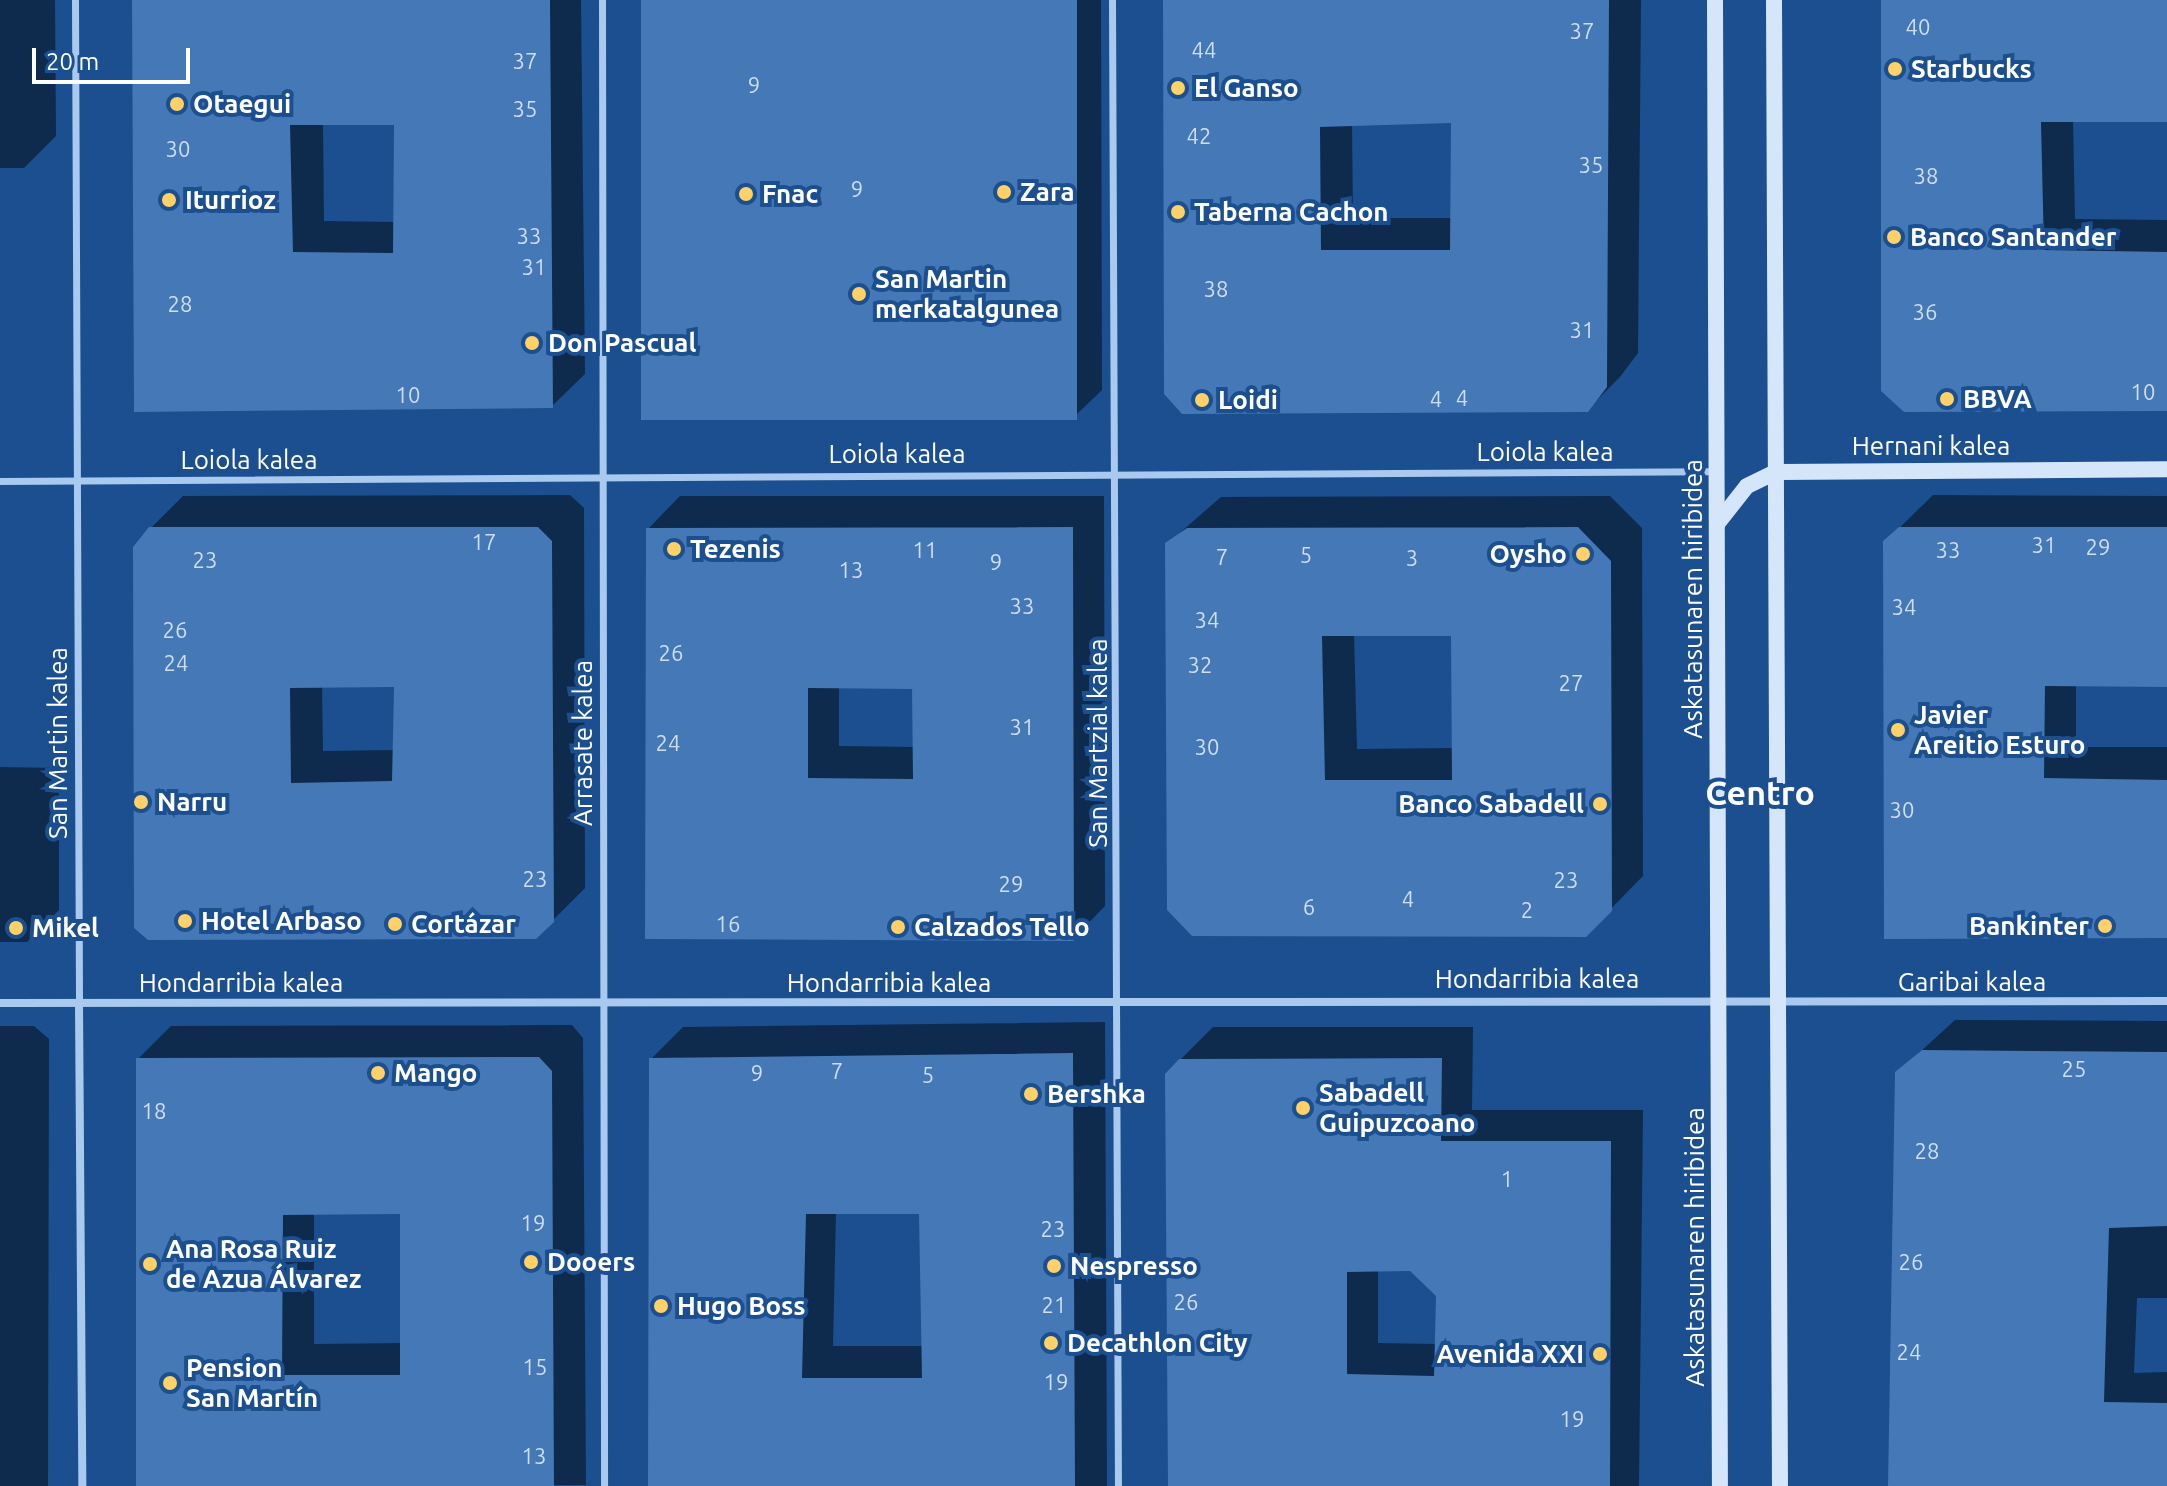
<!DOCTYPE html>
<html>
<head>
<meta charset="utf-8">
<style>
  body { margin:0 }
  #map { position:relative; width:2167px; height:1486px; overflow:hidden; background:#1b4f8f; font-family:Ubuntu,sans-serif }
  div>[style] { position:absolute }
  .shadow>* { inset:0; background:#0007 }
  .building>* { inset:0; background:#4478b7; transform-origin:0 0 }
  .pedestrian>* { height:7px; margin:-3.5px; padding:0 3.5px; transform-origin:3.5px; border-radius:3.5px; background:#a9c9ee }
  .minor>* { height:8px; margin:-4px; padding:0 4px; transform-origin:4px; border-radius:4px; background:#a9c9ee }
  .secondary>* { height:16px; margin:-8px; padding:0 8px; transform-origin:8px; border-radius:8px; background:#d6e6fa }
  .dots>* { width:22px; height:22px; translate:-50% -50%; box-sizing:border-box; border:4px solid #1b4f8f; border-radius:50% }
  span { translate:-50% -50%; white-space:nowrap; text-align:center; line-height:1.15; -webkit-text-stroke:8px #1b4f8f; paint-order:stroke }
  .number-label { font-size:22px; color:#d0dded }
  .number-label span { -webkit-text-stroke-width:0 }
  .poi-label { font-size:26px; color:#fff; font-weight:700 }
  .left { translate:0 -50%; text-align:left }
  .right { translate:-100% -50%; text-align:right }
  .street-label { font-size:26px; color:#fff }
  .district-label { font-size:34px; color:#fff; font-weight:700 }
  .scale { position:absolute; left:32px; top:48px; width:158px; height:36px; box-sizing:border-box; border:4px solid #fff; border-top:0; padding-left:10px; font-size:24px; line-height:28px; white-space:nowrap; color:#fff; -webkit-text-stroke:6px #1b4f8f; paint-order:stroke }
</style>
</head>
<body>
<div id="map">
  <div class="shadow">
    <div style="clip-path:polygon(0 0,55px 0,56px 136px,24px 168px,0 168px)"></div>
    <div style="clip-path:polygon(evenodd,134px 0,581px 0,585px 374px,552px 406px,136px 410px,134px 0,323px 123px,396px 123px,396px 222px,324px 221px,323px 123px)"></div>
    <div style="clip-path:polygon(643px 0,1101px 0,1102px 390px,1077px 414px)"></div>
    <div style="clip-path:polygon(evenodd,1165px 0,1641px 0,1638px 353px,1620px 377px,1587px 410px,1183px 412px,1165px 0,1453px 121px,1453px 218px,1353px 218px,1352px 124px,1453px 121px)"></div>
    <div style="clip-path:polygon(1883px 0,2167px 0,2167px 120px,2073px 120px,2075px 219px,2167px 220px,2167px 410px,1905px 410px)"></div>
    <div style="clip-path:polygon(evenodd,570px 495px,584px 508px,585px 888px,536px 937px,149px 938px,150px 529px,183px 496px,570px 495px,396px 685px,395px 750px,323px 751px,322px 686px,396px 685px)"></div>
    <div style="clip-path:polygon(1933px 495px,2167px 496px,2167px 685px,2076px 684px,2076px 747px,2167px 747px,2167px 937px,1886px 937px,1885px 542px)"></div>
    <div style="clip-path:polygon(evenodd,680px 496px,1104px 496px,1105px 906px,1073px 939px,647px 937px,648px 529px,680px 496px,839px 686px,914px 687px,915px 747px,839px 746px,839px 686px)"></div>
    <div style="clip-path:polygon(evenodd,1610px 496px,1642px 528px,1643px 876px,1585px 935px,1193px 934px,1167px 544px,1221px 497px,1610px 496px,1354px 634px,1453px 634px,1454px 748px,1357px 749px,1354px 634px)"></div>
    <div style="clip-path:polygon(0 767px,59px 768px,59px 910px,27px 942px,0 942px)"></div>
    <div style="clip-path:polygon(1955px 1020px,2167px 1021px,2167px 1298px,2137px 1298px,2134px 1373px,2167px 1372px,2167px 1486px,1890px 1486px,1897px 1073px)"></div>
    <div style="clip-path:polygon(evenodd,1105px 1022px,1107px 1486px,651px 1486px,651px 1059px,683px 1027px,1105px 1022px,836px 1212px,921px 1212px,923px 1346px,833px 1346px,836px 1212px)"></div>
    <div style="clip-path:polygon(evenodd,572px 1025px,583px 1038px,586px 1485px,137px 1486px,138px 1059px,171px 1026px,572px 1025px,402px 1212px,402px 1343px,314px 1344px,314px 1213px,402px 1212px)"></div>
    <div style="clip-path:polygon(0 1026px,34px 1026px,49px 1039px,48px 1486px,0 1486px)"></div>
    <div style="clip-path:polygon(evenodd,1213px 1027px,1473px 1027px,1472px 1110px,1643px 1110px,1639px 1486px,1170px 1486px,1180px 1060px,1213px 1027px,1411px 1269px,1438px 1295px,1437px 1344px,1378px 1343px,1378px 1270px,1411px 1269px)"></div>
  </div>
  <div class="building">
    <div style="clip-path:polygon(evenodd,132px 0,550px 0,553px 408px,134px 412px,132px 0,290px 125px,394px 125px,393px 253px,293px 252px,290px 125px)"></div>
    <div style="left:641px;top:0;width:436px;height:420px"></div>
    <div style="clip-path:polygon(evenodd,1163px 0,1609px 0,1607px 387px,1588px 412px,1182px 414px,1164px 394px,1163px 0,1451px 123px,1450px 250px,1321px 250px,1320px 127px,1451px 123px)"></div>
    <div style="clip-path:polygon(1881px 0,2167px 0,2167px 122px,2041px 122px,2044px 250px,2167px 252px,2167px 411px,1904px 412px,1881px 391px)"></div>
    <div style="clip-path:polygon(evenodd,149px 527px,538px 527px,552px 541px,554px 922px,536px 939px,148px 940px,134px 928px,133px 547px,149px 527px,394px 687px,392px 781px,291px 783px,290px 688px,394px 687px)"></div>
    <div style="clip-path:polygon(evenodd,1073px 527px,1074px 941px,645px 939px,646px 528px,1073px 527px,808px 688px,912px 689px,913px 779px,808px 778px,808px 688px)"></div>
    <div style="clip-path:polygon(evenodd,1578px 527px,1611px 561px,1612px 911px,1586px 937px,1192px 936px,1167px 910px,1165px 543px,1187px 528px,1578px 527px,1322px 636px,1451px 636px,1452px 780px,1325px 780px,1322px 636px)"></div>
    <div style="clip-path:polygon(1899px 527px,2167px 527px,2167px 687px,2045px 686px,2044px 778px,2167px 780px,2167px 938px,1884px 939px,1883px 541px)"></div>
    <div style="clip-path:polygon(1922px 1050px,2167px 1052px,2167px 1226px,2109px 1228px,2104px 1402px,2167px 1403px,2167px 1486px,1888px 1486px,1895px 1072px)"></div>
    <div style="clip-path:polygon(evenodd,1073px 1053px,1075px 1486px,648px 1486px,649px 1058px,1073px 1053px,806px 1214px,919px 1214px,922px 1378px,802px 1378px,806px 1214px)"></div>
    <div style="clip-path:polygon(evenodd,539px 1057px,552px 1071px,554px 1486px,136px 1486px,136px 1058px,539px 1057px,400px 1214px,400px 1375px,282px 1375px,283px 1215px,400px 1214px)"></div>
    <div style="clip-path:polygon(evenodd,1442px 1058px,1441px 1141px,1611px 1141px,1610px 1486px,1168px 1486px,1165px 1074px,1179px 1059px,1442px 1058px,1410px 1271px,1436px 1296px,1434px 1376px,1347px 1374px,1347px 1272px,1410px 1271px)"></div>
  </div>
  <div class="pedestrian">
    <div style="left:75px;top:0;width:1004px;rotate:89.77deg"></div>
    <div style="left:602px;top:0;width:1486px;rotate:89.92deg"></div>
    <div style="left:1112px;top:0;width:1486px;rotate:89.77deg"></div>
    <div style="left:0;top:481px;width:1714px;rotate:-0.33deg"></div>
  </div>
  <div class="minor">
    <div style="left:0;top:1003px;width:2167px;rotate:-0.05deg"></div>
    <div style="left:79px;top:1004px;width:482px;rotate:89.6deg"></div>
  </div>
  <div class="secondary">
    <div style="left:1715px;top:0;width:1486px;rotate:89.81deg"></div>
    <div style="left:1774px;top:0;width:1486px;rotate:89.77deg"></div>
    <div style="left:1717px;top:524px;width:48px;rotate:-51.7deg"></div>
    <div style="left:1747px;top:486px;width:32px;rotate:-26deg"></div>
    <div style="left:1776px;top:472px;width:391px;rotate:-0.4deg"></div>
  </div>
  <div class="dots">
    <div style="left:1895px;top:69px;background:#ffd166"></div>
    <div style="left:1178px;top:88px;background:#ffd166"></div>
    <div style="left:177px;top:104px;background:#ffd166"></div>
    <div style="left:1004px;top:192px;background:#ffd166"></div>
    <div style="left:746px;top:194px;background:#ffd166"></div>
    <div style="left:169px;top:200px;background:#ffd166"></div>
    <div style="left:1178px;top:212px;background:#ffd166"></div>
    <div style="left:1894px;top:237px;background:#ffd166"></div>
    <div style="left:859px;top:294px;background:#ffd166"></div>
    <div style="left:532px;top:343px;background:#ffd166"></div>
    <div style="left:1947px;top:399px;background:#ffd166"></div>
    <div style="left:1202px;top:400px;background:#ffd166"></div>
    <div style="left:674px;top:549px;background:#ffd166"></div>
    <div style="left:1583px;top:554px;background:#ffd166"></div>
    <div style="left:1898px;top:730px;background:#ffd166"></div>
    <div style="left:141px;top:802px;background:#ffd166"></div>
    <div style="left:1600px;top:804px;background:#ffd166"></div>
    <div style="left:185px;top:921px;background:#ffd166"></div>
    <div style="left:395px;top:924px;background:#ffd166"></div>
    <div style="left:2105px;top:926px;background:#ffd166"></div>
    <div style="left:898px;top:927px;background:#ffd166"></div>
    <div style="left:16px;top:928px;background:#ffd166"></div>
    <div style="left:378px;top:1073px;background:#ffd166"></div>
    <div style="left:1031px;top:1094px;background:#ffd166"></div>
    <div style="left:1303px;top:1108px;background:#ffd166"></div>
    <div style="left:531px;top:1262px;background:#ffd166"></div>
    <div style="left:150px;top:1264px;background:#ffd166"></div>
    <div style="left:1054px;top:1266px;background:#ffd166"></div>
    <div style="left:661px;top:1306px;background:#ffd166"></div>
    <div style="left:1051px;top:1343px;background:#ffd166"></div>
    <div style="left:1600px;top:1354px;background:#ffd166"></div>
    <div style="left:170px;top:1383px;background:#ffd166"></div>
  </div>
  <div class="number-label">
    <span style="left:1918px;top:27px">40</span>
    <span style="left:1582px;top:31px">37</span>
    <span style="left:1204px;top:50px">44</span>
    <span style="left:525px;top:61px">37</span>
    <span style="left:754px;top:85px">9</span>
    <span style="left:525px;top:109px">35</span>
    <span style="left:1199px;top:136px">42</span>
    <span style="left:178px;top:149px">30</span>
    <span style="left:1591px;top:165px">35</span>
    <span style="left:1926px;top:176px">38</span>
    <span style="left:857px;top:189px">9</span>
    <span style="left:529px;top:236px">33</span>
    <span style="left:534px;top:267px">31</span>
    <span style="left:1216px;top:289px">38</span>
    <span style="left:180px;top:304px">28</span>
    <span style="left:1925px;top:312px">36</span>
    <span style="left:1582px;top:330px">31</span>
    <span style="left:2143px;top:392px">10</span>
    <span style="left:408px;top:395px">10</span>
    <span style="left:1462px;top:398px">4</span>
    <span style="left:1436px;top:399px">4</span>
    <span style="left:484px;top:542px">17</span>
    <span style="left:2044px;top:545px">31</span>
    <span style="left:2098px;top:547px">29</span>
    <span style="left:925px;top:550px">11</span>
    <span style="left:1948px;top:550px">33</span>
    <span style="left:1306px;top:555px">5</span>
    <span style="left:1222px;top:557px">7</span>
    <span style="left:1412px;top:558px">3</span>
    <span style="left:205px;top:560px">23</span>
    <span style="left:996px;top:562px">9</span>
    <span style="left:851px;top:570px">13</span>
    <span style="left:1022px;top:606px">33</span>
    <span style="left:1904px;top:607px">34</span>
    <span style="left:1207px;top:620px">34</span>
    <span style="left:175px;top:630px">26</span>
    <span style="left:671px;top:653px">26</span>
    <span style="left:176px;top:663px">24</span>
    <span style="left:1200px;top:665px">32</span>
    <span style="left:1571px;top:683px">27</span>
    <span style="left:1022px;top:727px">31</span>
    <span style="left:668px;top:743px">24</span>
    <span style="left:1207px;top:747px">30</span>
    <span style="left:1902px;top:810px">30</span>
    <span style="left:535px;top:879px">23</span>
    <span style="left:1566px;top:880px">23</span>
    <span style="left:1011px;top:884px">29</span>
    <span style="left:1408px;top:899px">4</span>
    <span style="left:1309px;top:907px">6</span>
    <span style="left:1527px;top:910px">2</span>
    <span style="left:728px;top:924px">16</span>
    <span style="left:2074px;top:1069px">25</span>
    <span style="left:837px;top:1071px">7</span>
    <span style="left:757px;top:1073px">9</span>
    <span style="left:928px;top:1075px">5</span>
    <span style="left:154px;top:1111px">18</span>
    <span style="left:1927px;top:1151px">28</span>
    <span style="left:1507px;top:1179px">1</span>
    <span style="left:533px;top:1223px">19</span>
    <span style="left:1053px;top:1229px">23</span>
    <span style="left:1911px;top:1262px">26</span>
    <span style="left:1186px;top:1302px">26</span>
    <span style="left:1054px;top:1305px">21</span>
    <span style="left:1909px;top:1352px">24</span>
    <span style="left:535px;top:1367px">15</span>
    <span style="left:1056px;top:1382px">19</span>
    <span style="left:1572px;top:1419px">19</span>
    <span style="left:534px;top:1456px">13</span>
  </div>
  <div class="poi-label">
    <span class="left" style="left:1911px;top:69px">Starbucks</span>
    <span class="left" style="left:1194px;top:88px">El Ganso</span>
    <span class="left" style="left:193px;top:104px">Otaegui</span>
    <span class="left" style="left:1020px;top:192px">Zara</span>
    <span class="left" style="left:762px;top:194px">Fnac</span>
    <span class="left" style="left:185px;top:200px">Iturrioz</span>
    <span class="left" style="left:1194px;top:212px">Taberna Cachon</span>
    <span class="left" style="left:1910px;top:237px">Banco Santander</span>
    <span class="left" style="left:875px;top:294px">San Martin<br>merkatalgunea</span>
    <span class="left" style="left:548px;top:343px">Don Pascual</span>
    <span class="left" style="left:1963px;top:399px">BBVA</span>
    <span class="left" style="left:1218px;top:400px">Loidi</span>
    <span class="left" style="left:690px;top:549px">Tezenis</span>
    <span class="right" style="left:1567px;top:554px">Oysho</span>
    <span class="left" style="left:1914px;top:730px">Javier<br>Areitio Esturo</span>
    <span class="left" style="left:157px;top:802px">Narru</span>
    <span class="right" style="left:1584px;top:804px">Banco Sabadell</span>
    <span class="left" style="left:201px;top:921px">Hotel Arbaso</span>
    <span class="left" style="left:411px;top:924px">Cortázar</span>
    <span class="right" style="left:2089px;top:926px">Bankinter</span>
    <span class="left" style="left:914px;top:927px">Calzados Tello</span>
    <span class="left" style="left:32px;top:928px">Mikel</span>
    <span class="left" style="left:394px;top:1073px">Mango</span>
    <span class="left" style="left:1319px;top:1108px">Sabadell<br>Guipuzcoano</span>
    <span class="left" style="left:1047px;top:1094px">Bershka</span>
    <span class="left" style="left:166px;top:1264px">Ana Rosa Ruiz<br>de Azua Álvarez</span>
    <span class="left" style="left:547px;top:1262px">Dooers</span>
    <span class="left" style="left:1070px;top:1266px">Nespresso</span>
    <span class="left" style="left:677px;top:1306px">Hugo Boss</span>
    <span class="left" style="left:1067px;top:1343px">Decathlon City</span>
    <span class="right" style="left:1584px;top:1354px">Avenida XXI</span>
    <span class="left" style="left:186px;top:1383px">Pension<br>San Martín</span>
  </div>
  <div class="street-label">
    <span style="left:1931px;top:446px">Hernani kalea</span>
    <span style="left:1545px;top:452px">Loiola kalea</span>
    <span style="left:897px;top:454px">Loiola kalea</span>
    <span style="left:249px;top:460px">Loiola kalea</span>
    <span style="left:1693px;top:599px;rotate:-90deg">Askatasunaren hiribidea</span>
    <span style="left:58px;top:743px;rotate:-90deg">San Martin kalea</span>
    <span style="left:583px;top:743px;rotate:-90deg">Arrasate kalea</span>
    <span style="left:1098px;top:743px;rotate:-90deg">San Martzial kalea</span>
    <span style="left:1537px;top:979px">Hondarribia kalea</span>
    <span style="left:1972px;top:982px">Garibai kalea</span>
    <span style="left:241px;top:983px">Hondarribia kalea</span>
    <span style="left:889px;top:983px">Hondarribia kalea</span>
    <span style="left:1695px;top:1247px;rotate:-90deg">Askatasunaren hiribidea</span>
  </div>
  <div class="district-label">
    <span style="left:1760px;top:793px">Centro</span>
  </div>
  <div class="scale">20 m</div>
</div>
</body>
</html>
